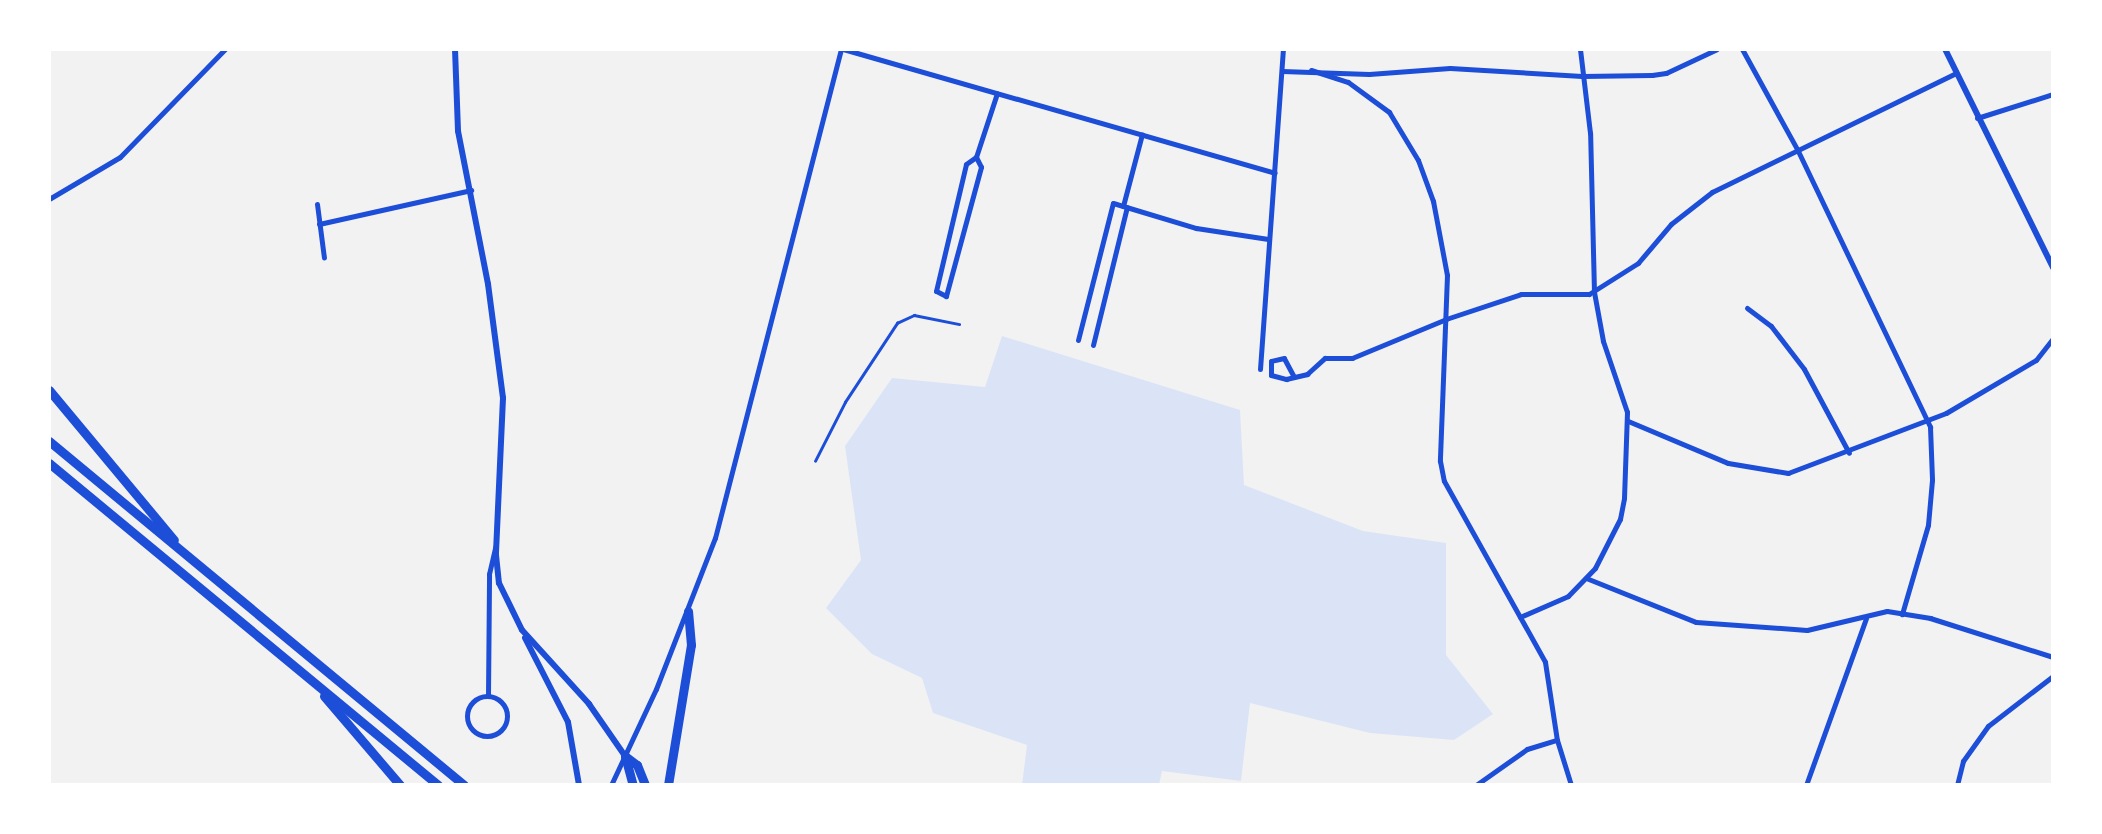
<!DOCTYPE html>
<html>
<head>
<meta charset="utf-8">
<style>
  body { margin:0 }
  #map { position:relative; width:2102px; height:834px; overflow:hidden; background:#f2f2f2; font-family:Arial,sans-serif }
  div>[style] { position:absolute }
  .green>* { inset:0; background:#dbe4f7 }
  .service>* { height:2.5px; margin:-1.25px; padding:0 1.25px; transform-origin:1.25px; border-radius:1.25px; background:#1d4ed8 }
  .minor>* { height:5px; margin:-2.5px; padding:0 2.5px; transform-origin:2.5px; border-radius:2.5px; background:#1d4ed8 }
  .minor>.ring { margin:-2.5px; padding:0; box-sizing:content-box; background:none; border:5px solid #1d4ed8; border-radius:50% }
  .tertiary>* { height:6px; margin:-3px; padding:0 3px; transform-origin:3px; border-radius:3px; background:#1d4ed8 }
  .motorway>* { height:9px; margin:-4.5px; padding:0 4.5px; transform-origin:4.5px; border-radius:4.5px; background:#1d4ed8 }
  span { translate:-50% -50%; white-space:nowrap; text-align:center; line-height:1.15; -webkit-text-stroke:5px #fff; paint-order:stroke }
  .frame { position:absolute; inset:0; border:51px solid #fff; pointer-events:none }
</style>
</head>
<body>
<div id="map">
  <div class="green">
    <div style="clip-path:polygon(1002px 336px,1240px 410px,1244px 485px,1363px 531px,1446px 543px,1446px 655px,1493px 714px,1454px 740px,1370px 733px,1250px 703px,1241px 781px,1162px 771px,1159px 785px,1022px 785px,1027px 745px,933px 713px,922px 678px,872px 654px,826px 608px,861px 560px,845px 446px,892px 378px,985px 387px)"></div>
  </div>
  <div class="service">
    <div style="left:815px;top:461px;width:66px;rotate:-63deg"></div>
    <div style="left:845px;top:402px;width:95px;rotate:-56.6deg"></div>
    <div style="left:897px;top:323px;width:19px;rotate:-25deg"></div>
    <div style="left:914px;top:315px;width:46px;rotate:11.3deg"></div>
  </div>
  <div class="minor">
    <div style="left:843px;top:49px;width:449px;rotate:16deg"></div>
    <div style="left:1742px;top:49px;width:116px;rotate:61.2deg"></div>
    <div style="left:1798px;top:151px;width:306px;rotate:64.4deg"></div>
    <div style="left:1930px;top:427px;width:53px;rotate:87.8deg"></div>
    <div style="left:1932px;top:480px;width:45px;rotate:95.1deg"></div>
    <div style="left:1928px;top:525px;width:93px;rotate:106.3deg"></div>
    <div style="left:1311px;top:70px;width:39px;rotate:18deg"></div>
    <div style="left:1348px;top:82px;width:51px;rotate:36.2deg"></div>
    <div style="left:1389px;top:112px;width:56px;rotate:58.9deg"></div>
    <div style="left:1418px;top:160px;width:44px;rotate:69.9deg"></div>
    <div style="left:1433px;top:201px;width:75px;rotate:79.3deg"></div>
    <div style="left:1447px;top:275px;width:186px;rotate:92.2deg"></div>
    <div style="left:1440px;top:461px;width:20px;rotate:79deg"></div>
    <div style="left:1444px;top:481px;width:207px;rotate:60.8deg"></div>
    <div style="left:1545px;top:662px;width:79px;rotate:81.3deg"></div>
    <div style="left:1557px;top:740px;width:47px;rotate:72.7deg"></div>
    <div style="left:1282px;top:71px;width:87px;rotate:2deg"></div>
    <div style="left:1369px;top:74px;width:81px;rotate:-4.2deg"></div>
    <div style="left:1450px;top:68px;width:132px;rotate:3.5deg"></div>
    <div style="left:1582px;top:76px;width:70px;rotate:-0.8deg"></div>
    <div style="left:1652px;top:75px;width:14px;rotate:-8deg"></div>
    <div style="left:1666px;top:73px;width:56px;rotate:-25.2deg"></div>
    <div style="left:1977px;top:118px;width:80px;rotate:-17.5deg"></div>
    <div style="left:976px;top:157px;width:11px;rotate:63deg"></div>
    <div style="left:981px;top:167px;width:134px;rotate:105.2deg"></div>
    <div style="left:946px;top:296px;width:11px;rotate:-153deg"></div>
    <div style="left:936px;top:291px;width:130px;rotate:-76.7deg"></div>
    <div style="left:966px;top:164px;width:12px;rotate:-35deg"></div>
    <div style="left:976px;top:157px;width:67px;rotate:-71.8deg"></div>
    <div style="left:49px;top:199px;width:82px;rotate:-30.6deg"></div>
    <div style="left:120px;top:157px;width:151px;rotate:-45.8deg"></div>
    <div style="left:317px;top:204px;width:54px;rotate:82.6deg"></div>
    <div style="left:1123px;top:206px;width:74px;rotate:-75.2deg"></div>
    <div style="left:319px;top:224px;width:156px;rotate:-12.6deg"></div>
    <div style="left:1747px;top:308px;width:30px;rotate:37deg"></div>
    <div style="left:1771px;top:326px;width:54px;rotate:52.5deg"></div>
    <div style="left:1804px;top:369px;width:95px;rotate:61.8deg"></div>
    <div style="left:1078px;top:340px;width:141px;rotate:-75.7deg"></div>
    <div style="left:1113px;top:203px;width:87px;rotate:16.8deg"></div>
    <div style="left:1196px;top:228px;width:73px;rotate:8.7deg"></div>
    <div style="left:1093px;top:345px;width:142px;rotate:-76.2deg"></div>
    <div style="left:1260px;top:369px;width:321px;rotate:-85.9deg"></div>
    <div style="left:1294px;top:377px;width:21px;rotate:-118deg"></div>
    <div style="left:1284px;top:358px;width:13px;rotate:167deg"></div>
    <div style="left:1271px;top:361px;width:14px;rotate:90deg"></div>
    <div style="left:1271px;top:375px;width:16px;rotate:15deg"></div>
    <div style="left:1286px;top:379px;width:22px;rotate:-13deg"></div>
    <div style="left:1307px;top:374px;width:24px;rotate:-42deg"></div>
    <div style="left:1325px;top:358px;width:27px"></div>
    <div style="left:1352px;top:358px;width:102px;rotate:-22.5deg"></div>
    <div style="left:1446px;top:319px;width:79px;rotate:-18.4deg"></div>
    <div style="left:1521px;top:294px;width:68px"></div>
    <div style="left:1589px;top:294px;width:58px;rotate:-32.3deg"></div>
    <div style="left:1638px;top:263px;width:51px;rotate:-49.8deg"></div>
    <div style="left:1671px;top:224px;width:52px;rotate:-38deg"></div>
    <div style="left:1712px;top:192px;width:271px;rotate:-26deg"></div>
    <div style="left:1628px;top:421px;width:108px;rotate:22.8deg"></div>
    <div style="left:1728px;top:463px;width:61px;rotate:9.5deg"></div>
    <div style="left:1788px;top:473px;width:169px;rotate:-20.8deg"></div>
    <div style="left:1946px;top:413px;width:104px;rotate:-30.5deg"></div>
    <div style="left:2036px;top:360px;width:28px;rotate:-52deg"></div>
    <div style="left:1586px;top:578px;width:118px;rotate:21.8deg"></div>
    <div style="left:1696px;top:622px;width:111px;rotate:4.1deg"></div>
    <div style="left:1807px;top:630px;width:82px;rotate:-13.4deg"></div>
    <div style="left:1887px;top:611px;width:44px;rotate:9.2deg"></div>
    <div style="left:1930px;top:618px;width:129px;rotate:17.6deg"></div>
    <div style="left:1520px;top:617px;width:52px;rotate:-23.6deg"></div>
    <div style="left:1568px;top:596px;width:39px;rotate:-46deg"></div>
    <div style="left:1595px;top:568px;width:55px;rotate:-63deg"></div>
    <div style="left:1620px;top:519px;width:21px;rotate:-79deg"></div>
    <div style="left:1624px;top:498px;width:86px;rotate:-88deg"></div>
    <div style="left:1627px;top:412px;width:75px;rotate:-108.7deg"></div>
    <div style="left:1603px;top:341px;width:50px;rotate:-100.4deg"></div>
    <div style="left:1594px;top:292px;width:159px;rotate:-91.4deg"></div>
    <div style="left:1590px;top:133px;width:85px;rotate:-96.8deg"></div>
    <div style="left:488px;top:696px;width:122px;rotate:-89.5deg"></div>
    <div style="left:489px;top:574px;width:28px;rotate:-77deg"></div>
    <div class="ring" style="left:467px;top:696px;width:35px;height:35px"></div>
    <div style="left:611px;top:785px;width:106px;rotate:-64.9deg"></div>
    <div style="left:656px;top:689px;width:162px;rotate:-68.7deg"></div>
    <div style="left:715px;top:538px;width:505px;rotate:-75.55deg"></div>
    <div style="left:1476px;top:785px;width:62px;rotate:-35.2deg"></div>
    <div style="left:1527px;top:749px;width:31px;rotate:-17deg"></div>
    <div style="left:1806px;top:785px;width:177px;rotate:-70.2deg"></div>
    <div style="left:1957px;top:785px;width:25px;rotate:-76deg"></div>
    <div style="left:1963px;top:761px;width:43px;rotate:-54.5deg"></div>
    <div style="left:1988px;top:726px;width:82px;rotate:-37.6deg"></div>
  </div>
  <div class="tertiary">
    <div style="left:455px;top:49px;width:82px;rotate:87.9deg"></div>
    <div style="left:458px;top:131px;width:156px;rotate:78.9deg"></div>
    <div style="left:488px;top:284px;width:115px;rotate:82.5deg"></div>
    <div style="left:503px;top:398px;width:157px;rotate:92.6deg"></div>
    <div style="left:496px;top:555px;width:28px;rotate:84deg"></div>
    <div style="left:499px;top:583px;width:52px;rotate:63.9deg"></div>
    <div style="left:522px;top:630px;width:100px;rotate:47.8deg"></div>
    <div style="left:589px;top:704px;width:63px;rotate:55.3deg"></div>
    <div style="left:1945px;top:49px;width:244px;rotate:63.7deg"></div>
    <div style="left:525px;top:638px;width:94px;rotate:62.9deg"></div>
    <div style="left:568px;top:722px;width:64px;rotate:80.1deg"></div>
  </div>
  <div class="motorway">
    <div style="left:49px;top:390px;width:195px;rotate:50.2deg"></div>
    <div style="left:49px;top:441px;width:539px;rotate:39.66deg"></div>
    <div style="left:49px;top:463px;width:505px;rotate:39.62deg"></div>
    <div style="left:324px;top:696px;width:117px;rotate:49.5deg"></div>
    <div style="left:625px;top:756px;width:15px;rotate:37deg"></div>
    <div style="left:637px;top:765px;width:22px;rotate:68deg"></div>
    <div style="left:625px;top:756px;width:30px;rotate:75deg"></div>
    <div style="left:668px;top:785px;width:142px;rotate:-80.7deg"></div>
    <div style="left:691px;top:645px;width:34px;rotate:-95deg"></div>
  </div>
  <div class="frame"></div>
</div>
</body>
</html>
